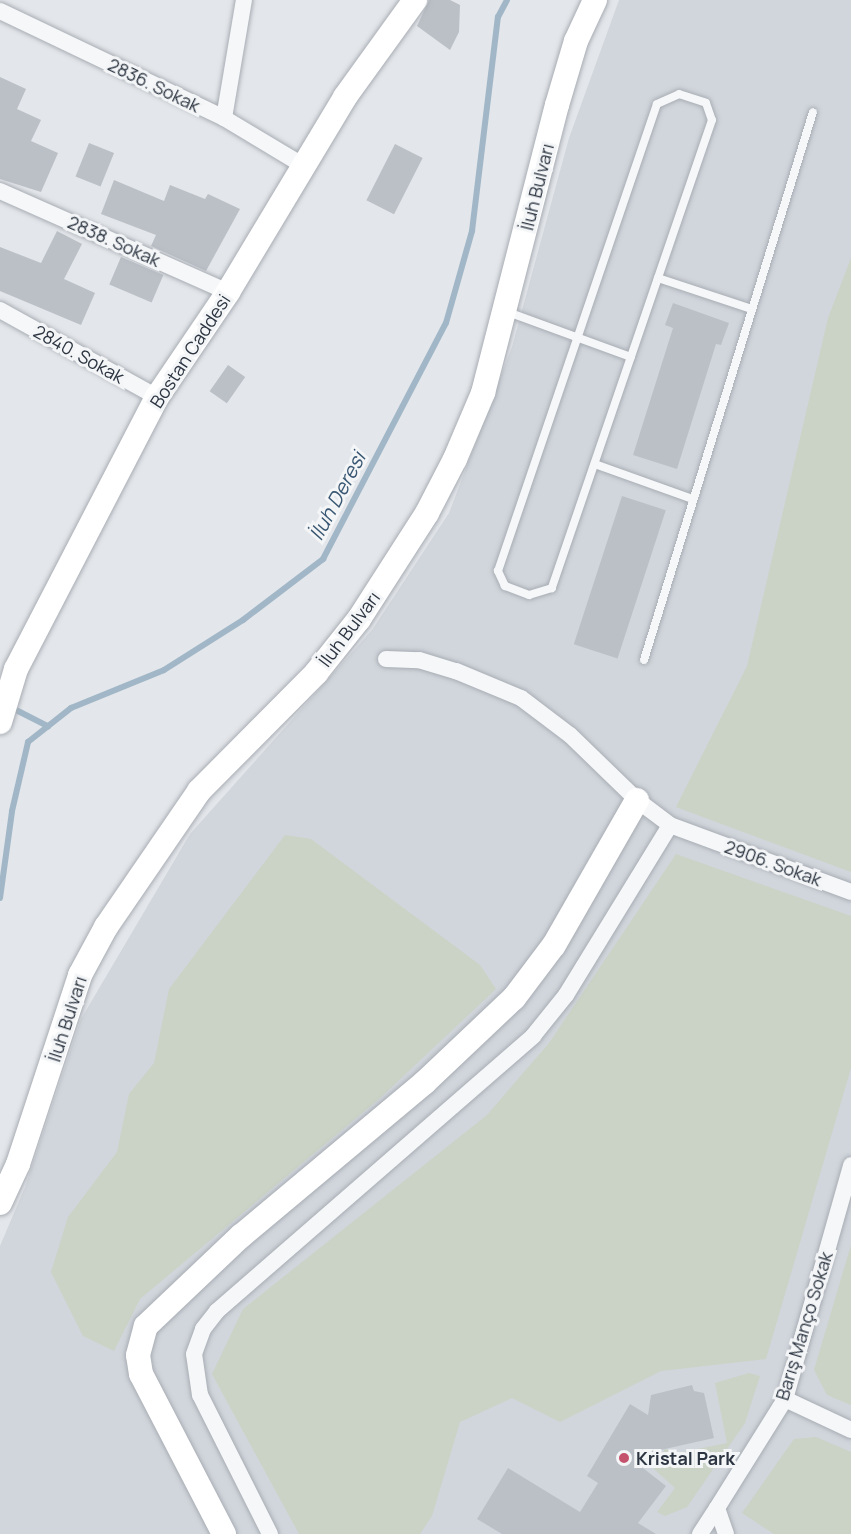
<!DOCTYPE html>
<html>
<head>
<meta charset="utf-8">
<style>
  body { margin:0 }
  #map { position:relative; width:851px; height:1534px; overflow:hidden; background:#e3e6ea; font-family:Manrope,sans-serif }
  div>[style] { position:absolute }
  .built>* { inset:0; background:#d1d6dc }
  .green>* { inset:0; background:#cad3c5 }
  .stream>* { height:6px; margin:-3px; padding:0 3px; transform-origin:3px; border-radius:3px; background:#a1b7c7 }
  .building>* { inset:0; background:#bbc0c7; transform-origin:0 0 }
  .roads { filter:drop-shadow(0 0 2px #a8adb4) drop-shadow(0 0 2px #a8adb4) }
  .lane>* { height:8px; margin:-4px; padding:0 4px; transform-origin:4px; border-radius:4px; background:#f6f7f9 }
  .street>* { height:16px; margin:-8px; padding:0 8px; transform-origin:8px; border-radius:8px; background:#f6f7f9 }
  .secondary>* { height:24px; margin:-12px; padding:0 12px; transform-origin:12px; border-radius:12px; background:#fff }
  .dots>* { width:16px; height:16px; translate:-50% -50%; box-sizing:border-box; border:3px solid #f3f5f7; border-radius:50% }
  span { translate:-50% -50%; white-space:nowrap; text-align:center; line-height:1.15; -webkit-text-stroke:6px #f3f5f7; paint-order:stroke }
  .street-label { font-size:18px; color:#2c3541 }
  .poi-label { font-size:18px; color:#2c3541; font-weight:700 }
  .left { translate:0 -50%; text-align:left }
  .water-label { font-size:20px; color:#395772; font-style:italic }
</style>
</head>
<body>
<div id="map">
  <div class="built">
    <div style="clip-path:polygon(619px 0,851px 0,851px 1534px,0 1534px,0 1246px,25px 1187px,81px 1019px,190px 834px,372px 630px,449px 513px,512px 347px,569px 138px)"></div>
  </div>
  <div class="green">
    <div style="clip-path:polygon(851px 258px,851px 872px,676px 807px,747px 666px,828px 318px)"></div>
    <div style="clip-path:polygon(285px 835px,311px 839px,480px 965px,496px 989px,379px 1099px,140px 1299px,114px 1351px,83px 1336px,51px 1272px,68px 1217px,117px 1152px,129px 1094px,154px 1063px,169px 989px)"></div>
    <div style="clip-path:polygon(676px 854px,851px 916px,851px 1068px,766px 1359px,661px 1371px,560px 1422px,512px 1398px,460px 1422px,432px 1516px,420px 1534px,299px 1534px,212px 1374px,243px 1309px,487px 1115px,549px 1043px)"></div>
    <div style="clip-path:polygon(851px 1245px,851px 1405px,827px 1395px,814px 1370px)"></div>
    <div style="clip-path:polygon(749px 1373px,760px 1376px,745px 1423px,687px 1507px,665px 1516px,657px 1512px,675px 1488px,654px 1469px,665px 1449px,678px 1453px,727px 1443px,715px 1383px)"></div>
    <div style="clip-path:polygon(816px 1437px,851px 1452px,851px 1534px,774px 1534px,742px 1513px,794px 1439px)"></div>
  </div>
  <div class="stream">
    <div style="left:18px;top:711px;width:34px;rotate:27deg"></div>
    <div style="left:0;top:898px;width:88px;rotate:-82.1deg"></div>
    <div style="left:12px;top:811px;width:71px;rotate:-76.9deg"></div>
    <div style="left:28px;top:742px;width:55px;rotate:-38.3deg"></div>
    <div style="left:71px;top:708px;width:100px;rotate:-22.2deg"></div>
    <div style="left:164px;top:670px;width:93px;rotate:-32.3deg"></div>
    <div style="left:243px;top:620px;width:101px;rotate:-37.3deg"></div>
    <div style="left:323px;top:559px;width:266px;rotate:-62.5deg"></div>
    <div style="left:446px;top:323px;width:96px;rotate:-74.2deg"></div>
    <div style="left:472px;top:231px;width:216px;rotate:-83.1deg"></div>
    <div style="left:498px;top:17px;width:19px;rotate:-62deg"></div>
  </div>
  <div class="building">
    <div style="clip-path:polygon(429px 0,450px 0,460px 5px,459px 32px,450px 50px,417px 26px)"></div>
    <div style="clip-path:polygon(0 77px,26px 89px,17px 109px,41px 120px,31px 141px,58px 153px,41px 192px,0 179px)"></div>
    <div style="left:89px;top:143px;width:27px;height:36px;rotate:22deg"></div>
    <div style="left:395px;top:144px;width:31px;height:63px;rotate:27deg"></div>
    <div style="clip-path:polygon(114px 180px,164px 201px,170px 185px,205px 199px,208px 194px,240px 209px,206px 271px,151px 246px,156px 235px,101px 214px)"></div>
    <div style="clip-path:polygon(57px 231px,82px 244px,64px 279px,95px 293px,81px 325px,0 291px,0 247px,41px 263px)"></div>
    <div style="left:121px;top:257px;width:46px;height:30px;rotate:23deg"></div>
    <div style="clip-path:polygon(673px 303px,729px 323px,721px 345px,716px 344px,677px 469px,633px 455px,673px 328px,665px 325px)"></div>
    <div style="left:228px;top:365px;width:21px;height:32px;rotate:35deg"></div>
    <div style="left:622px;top:496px;width:46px;height:156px;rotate:18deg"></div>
    <div style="clip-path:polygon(692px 1385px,694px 1391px,704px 1393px,714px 1438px,656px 1451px,643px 1468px,666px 1486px,638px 1523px,656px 1534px,502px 1534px,477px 1519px,508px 1468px,580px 1512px,598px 1483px,587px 1476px,630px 1404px,648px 1415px,651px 1395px)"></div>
  </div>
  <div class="roads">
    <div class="lane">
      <div style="left:679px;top:94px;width:28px;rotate:18deg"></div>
      <div style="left:706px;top:103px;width:18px;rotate:71deg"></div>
      <div style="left:712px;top:120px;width:495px;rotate:108.9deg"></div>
      <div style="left:552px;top:588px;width:24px;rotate:163deg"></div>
      <div style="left:529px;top:595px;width:26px;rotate:-159deg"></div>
      <div style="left:505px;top:586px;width:17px;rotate:-115deg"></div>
      <div style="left:498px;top:571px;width:493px;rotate:-71.2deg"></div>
      <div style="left:657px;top:104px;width:24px;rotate:-24deg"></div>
      <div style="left:658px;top:278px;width:99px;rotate:18.3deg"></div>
      <div style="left:505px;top:311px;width:134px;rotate:20.1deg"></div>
      <div style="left:595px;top:464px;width:104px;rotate:19.7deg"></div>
      <div style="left:644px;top:660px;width:573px;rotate:-72.86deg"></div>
    </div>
    <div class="street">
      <div style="left:0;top:11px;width:248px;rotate:25.5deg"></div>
      <div style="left:224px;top:118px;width:93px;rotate:31deg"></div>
      <div style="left:224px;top:118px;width:120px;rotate:-80.4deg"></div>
      <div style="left:0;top:191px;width:249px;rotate:23.9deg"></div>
      <div style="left:0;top:310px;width:179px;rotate:29deg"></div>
      <div style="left:386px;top:659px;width:33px;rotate:2deg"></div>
      <div style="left:419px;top:660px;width:39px;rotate:17deg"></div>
      <div style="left:456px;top:671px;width:70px;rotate:22.6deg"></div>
      <div style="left:521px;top:698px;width:61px;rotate:37.1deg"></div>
      <div style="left:570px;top:735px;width:93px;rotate:44.1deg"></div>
      <div style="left:637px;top:800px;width:41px;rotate:37.1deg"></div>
      <div style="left:670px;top:825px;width:193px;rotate:20.3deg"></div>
      <div style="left:785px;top:1399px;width:73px;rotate:25.2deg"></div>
      <div style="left:717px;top:1508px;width:128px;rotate:-58deg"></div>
      <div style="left:785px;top:1399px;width:243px;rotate:-74.2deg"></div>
      <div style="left:270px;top:1534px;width:156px;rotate:-116.7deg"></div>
      <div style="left:200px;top:1395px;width:41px;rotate:-98.3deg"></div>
      <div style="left:194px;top:1354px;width:27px;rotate:-70deg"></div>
      <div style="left:203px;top:1329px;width:23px;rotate:-52deg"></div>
      <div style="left:217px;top:1311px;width:419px;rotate:-41deg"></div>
      <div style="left:533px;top:1036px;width:53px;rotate:-51.2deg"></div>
      <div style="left:566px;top:995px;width:199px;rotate:-58.5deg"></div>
      <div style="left:700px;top:1534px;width:31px;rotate:-57deg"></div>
      <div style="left:717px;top:1508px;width:28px;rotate:71deg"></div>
    </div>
    <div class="secondary">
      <div style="left:0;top:722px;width:55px;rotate:-73.2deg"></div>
      <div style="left:16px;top:669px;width:306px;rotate:-62.6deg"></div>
      <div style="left:157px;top:397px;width:127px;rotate:-55.9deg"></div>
      <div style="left:228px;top:292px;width:227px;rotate:-59deg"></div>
      <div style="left:345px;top:97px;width:120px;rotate:-54.2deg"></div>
      <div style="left:0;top:1203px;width:43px;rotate:-65.2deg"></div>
      <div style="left:18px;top:1164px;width:199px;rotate:-71.8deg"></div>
      <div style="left:80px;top:975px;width:55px;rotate:-61.6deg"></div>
      <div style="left:106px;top:927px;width:165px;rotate:-55.6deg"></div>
      <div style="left:199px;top:791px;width:166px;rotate:-45.2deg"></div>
      <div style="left:316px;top:673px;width:69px;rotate:-51.5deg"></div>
      <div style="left:359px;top:619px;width:126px;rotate:-57.3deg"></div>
      <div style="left:427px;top:513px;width:61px;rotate:-62.6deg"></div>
      <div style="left:455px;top:459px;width:72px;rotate:-67deg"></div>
      <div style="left:483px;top:393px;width:297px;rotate:-75.6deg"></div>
      <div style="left:557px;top:105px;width:67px;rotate:-73.5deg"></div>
      <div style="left:576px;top:41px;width:45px;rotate:-65.1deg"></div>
      <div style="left:224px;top:1534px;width:180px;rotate:-117.4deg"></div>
      <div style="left:141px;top:1374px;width:19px;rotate:-99deg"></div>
      <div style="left:138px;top:1355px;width:30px;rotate:-75deg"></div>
      <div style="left:146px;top:1326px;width:131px;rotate:-43.5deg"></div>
      <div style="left:241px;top:1236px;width:239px;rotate:-39.9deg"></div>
      <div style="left:424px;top:1083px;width:124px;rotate:-43.4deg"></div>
      <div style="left:514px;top:998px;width:66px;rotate:-53deg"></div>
      <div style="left:554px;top:945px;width:167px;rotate:-60.2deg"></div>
    </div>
  </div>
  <div class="dots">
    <div style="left:624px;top:1458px;background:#c5526d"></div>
  </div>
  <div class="street-label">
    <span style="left:154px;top:85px;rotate:26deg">2836. Sokak</span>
    <span style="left:537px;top:187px;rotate:-76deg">İluh Bulvarı</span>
    <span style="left:114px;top:241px;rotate:24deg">2838. Sokak</span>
    <span style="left:190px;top:351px;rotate:-57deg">Bostan Caddesi</span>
    <span style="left:79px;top:354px;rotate:29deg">2840. Sokak</span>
    <span style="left:349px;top:629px;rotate:-53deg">İluh Bulvarı</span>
    <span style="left:773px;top:863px;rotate:20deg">2906. Sokak</span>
    <span style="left:67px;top:1019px;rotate:-72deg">İluh Bulvarı</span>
    <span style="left:804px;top:1326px;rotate:-73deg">Barış Manço Sokak</span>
  </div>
  <div class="poi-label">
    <span class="left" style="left:636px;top:1458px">Kristal Park</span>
  </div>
  <div class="water-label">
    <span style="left:337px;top:496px;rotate:-62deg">İluh Deresi</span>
  </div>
</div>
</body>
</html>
